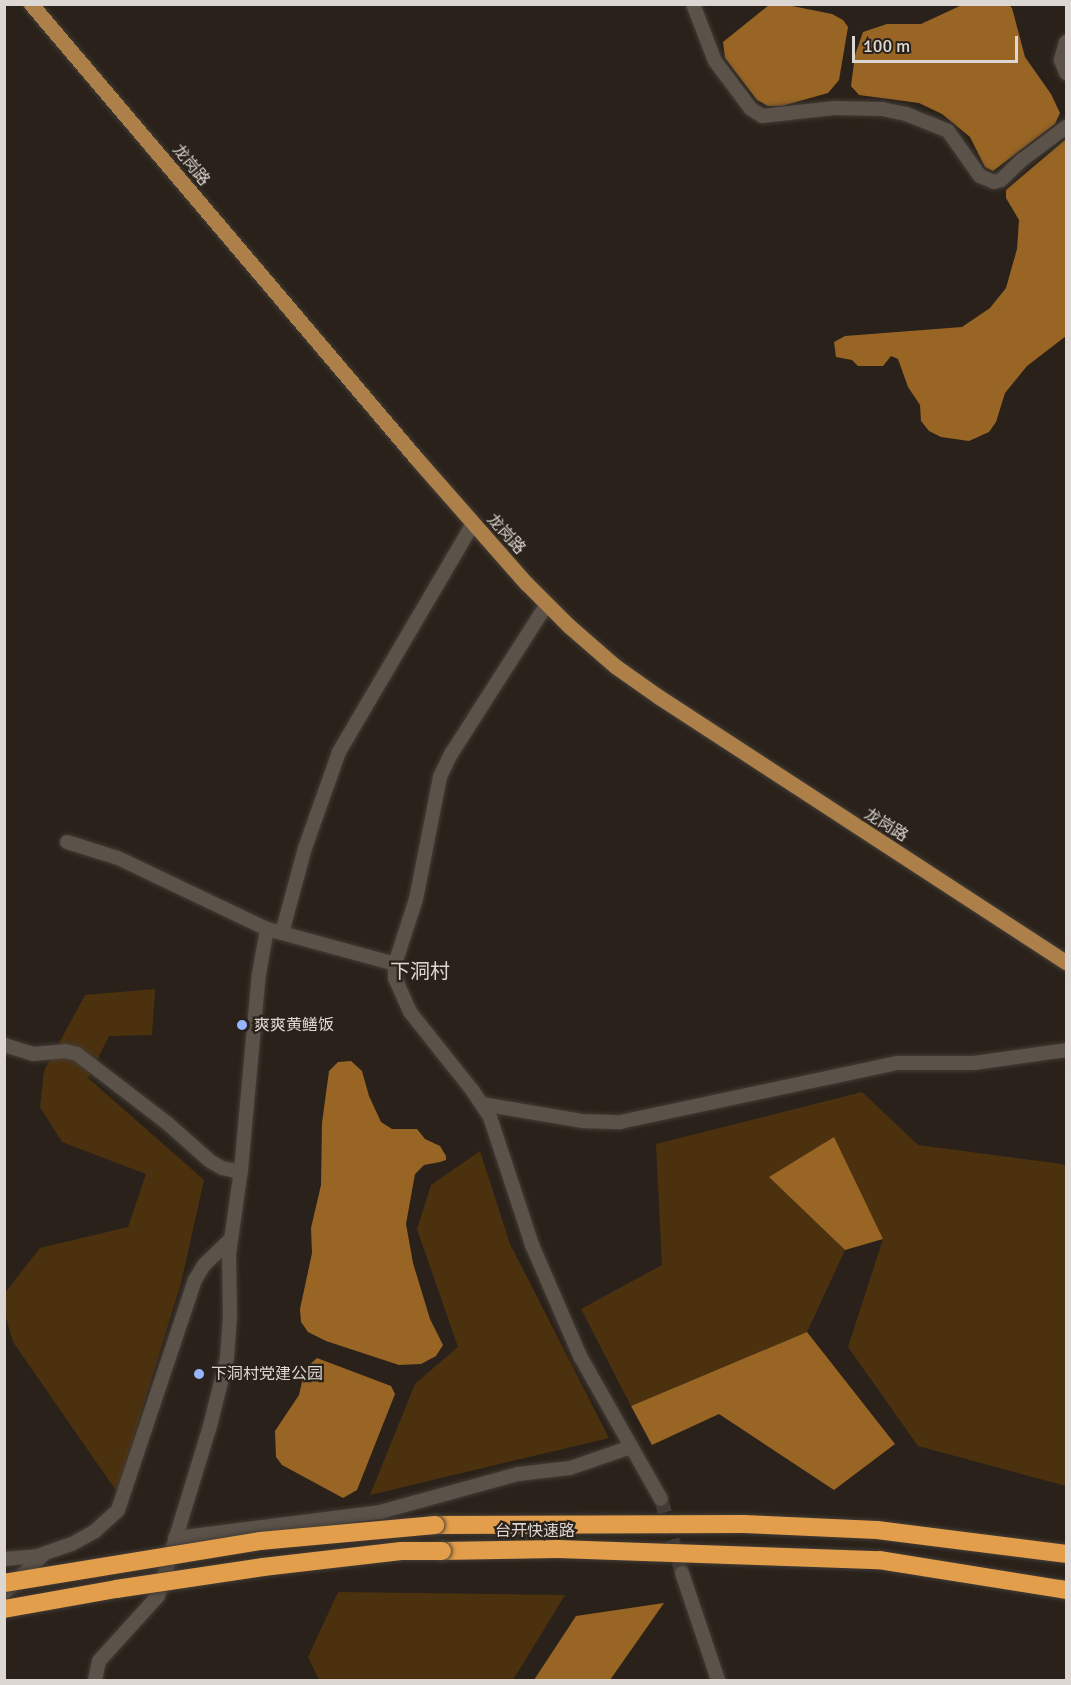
<!DOCTYPE html>
<html>
<head>
<meta charset="utf-8">
<style>
  body { margin:0 }
  #map { position:relative; width:1071px; height:1685px; overflow:hidden; background:#2a221a; font-family:Signika,"Noto Sans SC",sans-serif }
  div>[style] { position:absolute }
  .green>* { inset:0; background:#4c310e }
  .water>* { inset:0; background:#986525 }
  .minor-tunnel>* { height:14px; margin-top:-7px; transform-origin:0; background:repeating-linear-gradient(90deg,#453d36 0 14px,transparent 0 21px) }
  .roads { filter:drop-shadow(0 0 2px #423c36) drop-shadow(0 0 2px #423c36) }
  .minor>* { height:14px; margin:-7px; padding:0 7px; transform-origin:7px; border-radius:7px; background:#5b5249 }
  .major>* { height:15px; margin:-7.5px; padding:0 7.5px; transform-origin:7.5px; border-radius:7.5px; background:#ad804a }
  .highway>* { height:18px; margin:-9px; padding:0 9px; transform-origin:9px; border-radius:9px; background:#e39e4b }
  .bridges { filter:drop-shadow(0 0 2px #423c36) drop-shadow(0 0 2px #423c36) }
  .highway-bridge>* { height:18px; margin:-9px; padding:0 9px; transform-origin:9px; border-radius:9px; background:#e39e4b }
  .dots>* { width:16px; height:16px; translate:-50% -50%; box-sizing:border-box; border:3px solid #2a221a; border-radius:50% }
  span { translate:-50% -50%; white-space:nowrap; text-align:center; line-height:1.15; -webkit-text-stroke:4.5px #2a221a; paint-order:stroke }
  .street-label { font-size:16px; color:#dcd7d2 }
  .poi-label { font-size:16px; color:#dcd7d2 }
  .left { translate:0 -50%; text-align:left }
  .quarter-label { font-size:20px; color:#dcd7d2 }
  .frame { position:absolute; inset:0; border:6px solid #dcd7d2; pointer-events:none }
  .scale { position:absolute; left:852px; top:36px; width:166px; height:27px; box-sizing:border-box; border:3px solid #dcd7d2; border-top:0; padding-left:8px; font-size:18px; line-height:21px; white-space:nowrap; color:#dcd7d2; -webkit-text-stroke:4px #2a221a; paint-order:stroke }
</style>
</head>
<body>
<div id="map">
  <div class="green">
    <div style="clip-path:polygon(155px 989px,152px 1035px,109px 1036px,88px 1078px,204px 1180px,181px 1283px,117px 1492px,13px 1342px,5px 1314px,4px 1294px,40px 1248px,128px 1227px,146px 1174px,62px 1142px,40px 1107px,44px 1071px,85px 995px)"></div>
    <div style="clip-path:polygon(862px 1092px,918px 1145px,1062px 1164px,1066px 1167px,1066px 1486px,918px 1446px,848px 1347px,883px 1239px,769px 1177px,845px 1250px,807px 1332px,631px 1406px,581px 1309px,662px 1265px,656px 1144px)"></div>
    <div style="clip-path:polygon(480px 1151px,510px 1244px,609px 1438px,370px 1495px,415px 1384px,458px 1347px,417px 1229px,431px 1185px)"></div>
    <div style="clip-path:polygon(338px 1592px,565px 1595px,513px 1680px,319px 1680px,308px 1657px)"></div>
  </div>
  <div class="water">
    <div style="clip-path:polygon(769px 5px,787px 5px,832px 14px,843px 20px,848px 27px,839px 80px,828px 93px,782px 106px,768px 106px,757px 100px,725px 58px,723px 42px)"></div>
    <div style="clip-path:polygon(962px 5px,1009px 5px,1012px 8px,1025px 57px,1051px 94px,1060px 113px,1055px 124px,993px 171px,985px 167px,970px 137px,942px 114px,919px 103px,859px 95px,851px 86px,855px 55px,863px 32px,887px 24px,921px 24px)"></div>
    <div style="clip-path:polygon(1066px 139px,1066px 336px,1027px 366px,1005px 393px,996px 422px,989px 432px,969px 441px,941px 437px,929px 431px,921px 421px,920px 405px,908px 387px,898px 359px,891px 356px,883px 366px,858px 366px,852px 360px,836px 357px,834px 342px,845px 336px,962px 327px,990px 308px,1006px 288px,1017px 249px,1019px 220px,1006px 198px,1006px 190px)"></div>
    <div style="clip-path:polygon(351px 1061px,362px 1071px,369px 1096px,381px 1122px,392px 1129px,417px 1129px,425px 1139px,440px 1146px,446px 1156px,446px 1160px,440px 1162px,424px 1165px,415px 1174px,406px 1224px,413px 1263px,430px 1319px,443px 1345px,436px 1356px,421px 1364px,399px 1365px,326px 1341px,308px 1332px,301px 1322px,300px 1309px,312px 1253px,311px 1228px,321px 1185px,322px 1123px,329px 1071px,338px 1062px)"></div>
    <div style="clip-path:polygon(834px 1137px,883px 1239px,845px 1250px,769px 1177px)"></div>
    <div style="clip-path:polygon(807px 1332px,895px 1444px,834px 1490px,719px 1414px,652px 1445px,631px 1406px)"></div>
    <div style="clip-path:polygon(317px 1358px,391px 1386px,395px 1394px,357px 1490px,343px 1498px,282px 1465px,276px 1457px,275px 1431px,299px 1395px,305px 1369px)"></div>
    <div style="clip-path:polygon(664px 1603px,610px 1680px,534px 1680px,576px 1616px)"></div>
  </div>
  <div class="minor-tunnel">
    <div style="left:661px;top:1499px;width:77px;rotate:74.2deg"></div>
  </div>
  <div class="roads">
    <div class="minor">
      <div style="left:693px;top:4px;width:61px;rotate:68.9deg"></div>
      <div style="left:715px;top:61px;width:60px;rotate:53.1deg"></div>
      <div style="left:751px;top:109px;width:13px;rotate:32deg"></div>
      <div style="left:762px;top:116px;width:73px;rotate:-6.3deg"></div>
      <div style="left:835px;top:108px;width:47px;rotate:1.2deg"></div>
      <div style="left:882px;top:109px;width:25px;rotate:12deg"></div>
      <div style="left:906px;top:114px;width:45px;rotate:22deg"></div>
      <div style="left:948px;top:131px;width:55px;rotate:54.6deg"></div>
      <div style="left:980px;top:176px;width:15px;rotate:23deg"></div>
      <div style="left:994px;top:182px;width:7px;rotate:-16deg"></div>
      <div style="left:1001px;top:180px;width:29px;rotate:-44deg"></div>
      <div style="left:1022px;top:160px;width:55px;rotate:-36.9deg"></div>
      <div style="left:1066px;top:42px;width:19px;rotate:106deg"></div>
      <div style="left:1061px;top:60px;width:14px;rotate:69deg"></div>
      <div style="left:547px;top:604px;width:178px;rotate:122.6deg"></div>
      <div style="left:451px;top:754px;width:25px;rotate:116deg"></div>
      <div style="left:440px;top:777px;width:124px;rotate:101.1deg"></div>
      <div style="left:416px;top:899px;width:68px;rotate:107.9deg"></div>
      <div style="left:395px;top:964px;width:14px;rotate:90deg"></div>
      <div style="left:395px;top:978px;width:37px;rotate:66deg"></div>
      <div style="left:410px;top:1012px;width:100px;rotate:51.5deg"></div>
      <div style="left:472px;top:1090px;width:32px;rotate:56deg"></div>
      <div style="left:490px;top:1117px;width:135px;rotate:71.8deg"></div>
      <div style="left:532px;top:1245px;width:121px;rotate:66.6deg"></div>
      <div style="left:580px;top:1356px;width:164px;rotate:60.5deg"></div>
      <div style="left:67px;top:842px;width:53px;rotate:17.4deg"></div>
      <div style="left:118px;top:858px;width:165px;rotate:25.5deg"></div>
      <div style="left:267px;top:929px;width:133px;rotate:15.3deg"></div>
      <div style="left:282px;top:933px;width:88px;rotate:-74.9deg"></div>
      <div style="left:305px;top:848px;width:102px;rotate:-70.5deg"></div>
      <div style="left:339px;top:752px;width:264px;rotate:-59.6deg"></div>
      <div style="left:4px;top:1045px;width:30px;rotate:17deg"></div>
      <div style="left:33px;top:1054px;width:32px;rotate:-5deg"></div>
      <div style="left:65px;top:1051px;width:12px;rotate:14deg"></div>
      <div style="left:77px;top:1054px;width:113px;rotate:37.5deg"></div>
      <div style="left:167px;top:1123px;width:57px;rotate:41.5deg"></div>
      <div style="left:210px;top:1161px;width:14px;rotate:30deg"></div>
      <div style="left:222px;top:1168px;width:19px;rotate:12deg"></div>
      <div style="left:482px;top:1104px;width:101px;rotate:9.6deg"></div>
      <div style="left:582px;top:1121px;width:38px;rotate:2deg"></div>
      <div style="left:620px;top:1122px;width:284px;rotate:-12deg"></div>
      <div style="left:898px;top:1063px;width:76px"></div>
      <div style="left:974px;top:1063px;width:93px;rotate:-8deg"></div>
      <div style="left:175px;top:1538px;width:207px;rotate:-7.2deg"></div>
      <div style="left:380px;top:1512px;width:143px;rotate:-15.4deg"></div>
      <div style="left:518px;top:1474px;width:52px;rotate:-6.6deg"></div>
      <div style="left:570px;top:1468px;width:65px;rotate:-19deg"></div>
      <div style="left:4px;top:1559px;width:33px;rotate:-5deg"></div>
      <div style="left:37px;top:1556px;width:37px;rotate:-19deg"></div>
      <div style="left:72px;top:1544px;width:26px;rotate:-29deg"></div>
      <div style="left:95px;top:1531px;width:31px;rotate:-42deg"></div>
      <div style="left:118px;top:1510px;width:243px;rotate:-71.5deg"></div>
      <div style="left:195px;top:1280px;width:17px;rotate:-59deg"></div>
      <div style="left:204px;top:1265px;width:37px;rotate:-44deg"></div>
      <div style="left:682px;top:1573px;width:113px;rotate:71.4deg"></div>
      <div style="left:4px;top:1593px;width:54px;rotate:-44.3deg"></div>
      <div style="left:95px;top:1680px;width:19px;rotate:-78deg"></div>
      <div style="left:99px;top:1661px;width:88px;rotate:-47.8deg"></div>
      <div style="left:158px;top:1596px;width:178px;rotate:-73deg"></div>
      <div style="left:210px;top:1426px;width:70px;rotate:-76deg"></div>
      <div style="left:227px;top:1358px;width:42px;rotate:-85.9deg"></div>
      <div style="left:230px;top:1316px;width:62px;rotate:-90.9deg"></div>
      <div style="left:229px;top:1254px;width:85px;rotate:-81.9deg"></div>
      <div style="left:241px;top:1170px;width:197px;rotate:-84.8deg"></div>
      <div style="left:259px;top:974px;width:46px;rotate:-79.9deg"></div>
    </div>
    <div class="major">
      <div style="left:31px;top:4px;width:595px;rotate:49.7deg"></div>
      <div style="left:416px;top:458px;width:167px;rotate:48.7deg"></div>
      <div style="left:526px;top:583px;width:61px;rotate:45deg"></div>
      <div style="left:569px;top:626px;width:61px;rotate:41deg"></div>
      <div style="left:615px;top:666px;width:54px;rotate:35.2deg"></div>
      <div style="left:659px;top:697px;width:486px;rotate:33.1deg"></div>
    </div>
    <div class="highway">
      <div style="left:435px;top:1525px;width:309px;rotate:-0.2deg"></div>
      <div style="left:744px;top:1524px;width:133px;rotate:2.6deg"></div>
      <div style="left:877px;top:1530px;width:191px;rotate:7.2deg"></div>
      <div style="left:442px;top:1551px;width:116px;rotate:-1deg"></div>
      <div style="left:558px;top:1549px;width:321px;rotate:2deg"></div>
      <div style="left:879px;top:1560px;width:189px;rotate:9.1deg"></div>
    </div>
  </div>
  <div class="bridges">
    <div class="highway-bridge">
      <div style="left:4px;top:1583px;width:259px;rotate:-9.3deg"></div>
      <div style="left:260px;top:1541px;width:176px;rotate:-5.2deg"></div>
      <div style="left:4px;top:1609px;width:114px;rotate:-10.1deg"></div>
      <div style="left:116px;top:1589px;width:149px;rotate:-8.5deg"></div>
      <div style="left:263px;top:1567px;width:139px;rotate:-6.6deg"></div>
      <div style="left:401px;top:1551px;width:41px"></div>
    </div>
  </div>
  <div class="dots">
    <div style="left:242px;top:1025px;background:#95b6fd"></div>
    <div style="left:199px;top:1374px;background:#95b6fd"></div>
  </div>
  <div class="street-label">
    <span style="left:191px;top:165px;rotate:51deg">龙岗路</span>
    <span style="left:506px;top:534px;rotate:48deg">龙岗路</span>
    <span style="left:886px;top:825px;rotate:32deg">龙岗路</span>
    <span style="left:535px;top:1531px">台开快速路</span>
  </div>
  <div class="poi-label">
    <span class="left" style="left:254px;top:1025px">爽爽黄鳝饭</span>
    <span class="left" style="left:211px;top:1374px">下洞村党建公园</span>
  </div>
  <div class="quarter-label">
    <span style="left:420px;top:971px">下洞村</span>
  </div>
  <div class="frame"></div>
  <div class="scale">100 m</div>
</div>
</body>
</html>
